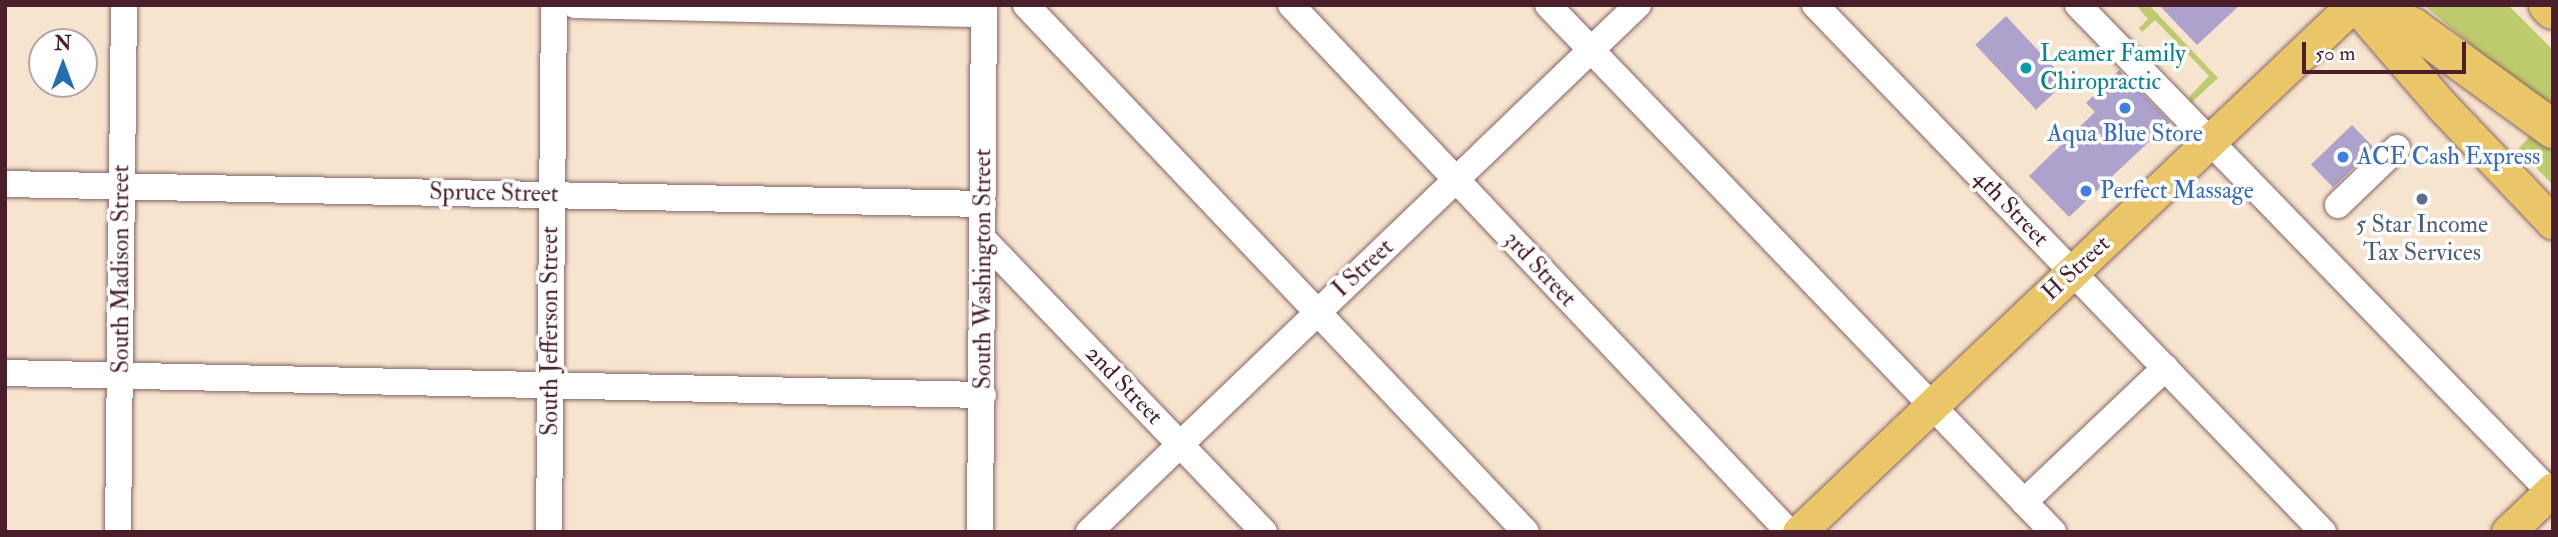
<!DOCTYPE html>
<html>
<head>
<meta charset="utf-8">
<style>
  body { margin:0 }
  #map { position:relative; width:2558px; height:537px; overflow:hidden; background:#f7e4cf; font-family:"IM FELL Double Pica",serif }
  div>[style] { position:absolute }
  .green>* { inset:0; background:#becb6d }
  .building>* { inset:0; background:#ada2cc; transform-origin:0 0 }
  .roads { filter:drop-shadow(0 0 2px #876464) drop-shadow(0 0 2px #876464) }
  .minor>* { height:26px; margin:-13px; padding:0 13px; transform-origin:13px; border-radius:13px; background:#fff }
  .major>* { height:33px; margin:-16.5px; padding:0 16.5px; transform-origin:16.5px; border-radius:16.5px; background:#ebc669 }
  .highway>* { height:38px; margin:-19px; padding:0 19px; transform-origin:19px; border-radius:19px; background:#ebc669 }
  .dots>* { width:19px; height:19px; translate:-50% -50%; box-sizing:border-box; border:4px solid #fff; border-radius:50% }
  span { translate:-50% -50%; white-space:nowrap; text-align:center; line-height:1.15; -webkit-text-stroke:7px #fff; paint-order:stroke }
  .culture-label { font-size:24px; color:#0d838f }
  .left { translate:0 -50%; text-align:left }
  .shop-label { font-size:24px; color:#366cbe }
  .street-label { font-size:24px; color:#4a1f2b }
  .service-label { font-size:24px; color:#4e5e75 }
  .frame { position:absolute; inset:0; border:7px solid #4a1f2b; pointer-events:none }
  .north { position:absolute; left:28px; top:28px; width:70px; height:70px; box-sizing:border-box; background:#fff; border:2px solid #b7a5aa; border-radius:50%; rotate:0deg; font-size:19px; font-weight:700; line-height:28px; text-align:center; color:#4a1f2b }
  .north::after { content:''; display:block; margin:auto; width:24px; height:32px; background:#1f6fb2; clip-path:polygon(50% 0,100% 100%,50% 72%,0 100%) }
  .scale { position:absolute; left:2302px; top:42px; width:164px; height:32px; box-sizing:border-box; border:4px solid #4a1f2b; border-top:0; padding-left:9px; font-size:21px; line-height:24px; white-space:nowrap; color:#4a1f2b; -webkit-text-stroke:5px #fff; paint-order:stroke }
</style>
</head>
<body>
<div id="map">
  <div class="green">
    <div style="clip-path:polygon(2136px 5px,2149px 5px,2218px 78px,2191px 103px,2189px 97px,2209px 76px,2155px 20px,2142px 32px,2139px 28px,2148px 19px)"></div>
    <div style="clip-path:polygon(2424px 5px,2508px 5px,2553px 50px,2553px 114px)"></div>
    <div style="clip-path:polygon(2531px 135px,2553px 151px,2553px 185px,2518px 149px)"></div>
  </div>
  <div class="building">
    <div style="clip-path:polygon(2159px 5px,2240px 5px,2197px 45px)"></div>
    <div style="left:2006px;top:16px;width:89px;height:42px;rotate:47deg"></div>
    <div style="clip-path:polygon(2119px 70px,2170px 122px,2069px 217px,2029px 176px,2095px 112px,2086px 103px)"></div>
    <div style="left:2352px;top:125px;width:32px;height:57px;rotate:46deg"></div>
  </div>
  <div class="roads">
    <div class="minor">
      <div style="left:575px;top:5px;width:409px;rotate:1.3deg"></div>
      <div style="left:1026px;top:5px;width:726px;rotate:46.51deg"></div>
      <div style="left:1291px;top:5px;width:725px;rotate:46.62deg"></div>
      <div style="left:1548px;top:5px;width:730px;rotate:46.22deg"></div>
      <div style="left:1815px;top:5px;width:732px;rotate:46.05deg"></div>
      <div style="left:2078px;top:5px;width:682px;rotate:45.89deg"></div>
      <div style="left:5px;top:184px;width:978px;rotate:1.17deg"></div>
      <div style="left:2338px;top:205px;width:82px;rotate:-44deg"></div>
      <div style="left:983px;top:239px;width:406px;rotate:46.2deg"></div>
      <div style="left:5px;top:373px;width:978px;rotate:1.29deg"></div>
      <div style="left:2024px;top:502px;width:195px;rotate:-43.5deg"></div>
      <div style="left:118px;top:532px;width:527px;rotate:-89.35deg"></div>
      <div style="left:549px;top:532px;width:527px;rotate:-89.46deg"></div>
      <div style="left:980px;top:532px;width:527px;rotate:-89.57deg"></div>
      <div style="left:1089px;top:532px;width:761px;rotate:-43.83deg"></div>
    </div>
    <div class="major">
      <div style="left:2355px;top:5px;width:136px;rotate:49.2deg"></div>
      <div style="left:2444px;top:108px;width:158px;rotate:46.5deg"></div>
      <div style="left:1799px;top:532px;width:765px;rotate:-43.57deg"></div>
      <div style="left:2508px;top:532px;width:62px;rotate:-43.7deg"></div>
    </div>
    <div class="highway">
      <div style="left:2358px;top:5px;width:59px;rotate:21.8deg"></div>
      <div style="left:2413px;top:27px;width:173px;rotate:36.1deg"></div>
      <div style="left:2548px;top:5px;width:7px;rotate:45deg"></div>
    </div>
  </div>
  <div class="dots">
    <div style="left:2026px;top:68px;background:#0f9aa8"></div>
    <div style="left:2125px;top:108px;background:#3f7fe0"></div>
    <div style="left:2343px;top:157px;background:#3f7fe0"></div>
    <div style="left:2086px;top:191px;background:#3f7fe0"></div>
    <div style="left:2422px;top:199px;background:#5c6f8a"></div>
  </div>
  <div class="culture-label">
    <span class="left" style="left:2040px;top:68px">Leamer Family<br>Chiropractic</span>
  </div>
  <div class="shop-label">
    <span style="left:2125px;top:134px">Aqua Blue Store</span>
    <span class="left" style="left:2357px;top:157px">ACE Cash Express</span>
    <span class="left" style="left:2100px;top:191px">Perfect Massage</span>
  </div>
  <div class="street-label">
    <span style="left:494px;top:193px;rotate:1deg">Spruce Street</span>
    <span style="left:2011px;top:208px;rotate:46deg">4th Street</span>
    <span style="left:1363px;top:268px;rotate:-43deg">I Street</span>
    <span style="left:2076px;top:268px;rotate:-43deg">H Street</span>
    <span style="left:121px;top:269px;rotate:-90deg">South Madison Street</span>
    <span style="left:983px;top:269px;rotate:-90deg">South Washington Street</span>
    <span style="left:1540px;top:269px;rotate:47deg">3rd Street</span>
    <span style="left:550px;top:331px;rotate:-90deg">South Jefferson Street</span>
    <span style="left:1124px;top:385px;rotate:46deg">2nd Street</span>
  </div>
  <div class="service-label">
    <span style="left:2422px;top:239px">5 Star Income<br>Tax Services</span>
  </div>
  <div class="frame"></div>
  <div class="north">N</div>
  <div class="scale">50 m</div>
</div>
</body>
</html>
